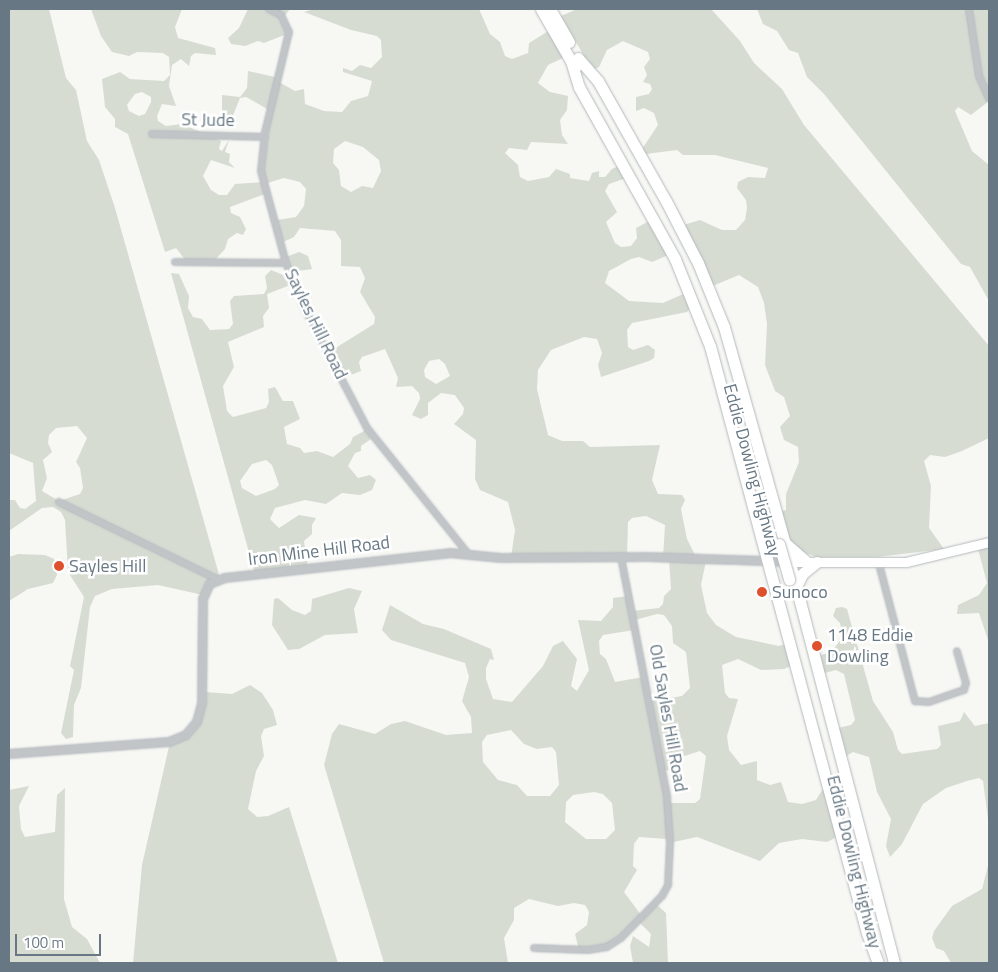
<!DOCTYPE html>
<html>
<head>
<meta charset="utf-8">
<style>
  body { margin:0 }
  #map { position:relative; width:998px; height:972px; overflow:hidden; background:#f7f7f4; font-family:"Titillium Web",sans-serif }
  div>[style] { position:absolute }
  .green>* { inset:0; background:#d7dcd3 }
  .roads { filter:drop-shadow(0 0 1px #b3b9bd) drop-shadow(0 0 1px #b3b9bd) }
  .minor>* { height:6px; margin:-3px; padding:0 3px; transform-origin:3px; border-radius:3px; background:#c1c5c8 }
  .tertiary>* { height:8px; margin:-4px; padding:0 4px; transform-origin:4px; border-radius:4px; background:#c1c5c8 }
  .secondary>* { height:9px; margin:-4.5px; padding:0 4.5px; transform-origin:4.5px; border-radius:4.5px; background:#fff }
  .motorway>* { height:11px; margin:-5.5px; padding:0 5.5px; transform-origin:5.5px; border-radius:5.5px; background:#fff }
  .bridges { filter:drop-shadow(0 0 1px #b4b8bb) drop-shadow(0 0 1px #b4b8bb) }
  .motorway-bridge>* { height:11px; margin:-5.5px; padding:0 5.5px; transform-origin:5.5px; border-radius:5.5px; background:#fff }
  .dots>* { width:14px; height:14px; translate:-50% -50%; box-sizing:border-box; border:2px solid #fff; border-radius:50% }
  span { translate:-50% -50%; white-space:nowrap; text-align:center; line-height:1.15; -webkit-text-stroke:5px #fff; paint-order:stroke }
  .street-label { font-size:18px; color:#677884 }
  .poi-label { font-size:18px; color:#677884 }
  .left { translate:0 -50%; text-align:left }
  .frame { position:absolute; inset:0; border:10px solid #677884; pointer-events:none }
  .scale { position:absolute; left:15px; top:934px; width:86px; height:22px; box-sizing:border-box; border:2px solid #677884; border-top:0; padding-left:6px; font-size:15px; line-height:18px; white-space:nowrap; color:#677884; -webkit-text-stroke:4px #fff; paint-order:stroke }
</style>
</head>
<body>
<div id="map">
  <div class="green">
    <div style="clip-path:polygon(evenodd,9px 9px,49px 9px,66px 78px,76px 90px,87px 141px,99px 160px,115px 208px,220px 578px,203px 595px,158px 585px,112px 589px,95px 596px,90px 607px,81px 688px,74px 705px,73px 737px,66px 739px,61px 733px,74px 670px,70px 666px,84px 597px,68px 572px,65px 520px,61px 512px,53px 507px,42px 508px,9px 531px,9px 500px,15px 500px,20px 508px,25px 509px,36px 501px,33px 463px,9px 453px,9px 9px,77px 426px,87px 438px,76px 462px,80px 468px,83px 488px,80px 494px,59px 501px,42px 491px,47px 478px,43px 460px,52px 452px,48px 443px,49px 435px,56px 428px,77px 426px)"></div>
    <div style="clip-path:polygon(evenodd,91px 9px,182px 9px,175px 27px,178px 38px,215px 48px,216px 55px,195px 53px,191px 56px,189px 66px,181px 59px,172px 65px,169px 86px,176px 106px,162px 104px,157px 116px,158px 121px,166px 126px,182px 124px,221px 141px,219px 149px,222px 151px,229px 140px,225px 152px,230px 154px,229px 162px,235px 168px,211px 160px,203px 176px,211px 190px,219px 195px,227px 195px,235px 184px,263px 182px,271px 111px,246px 97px,240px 98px,228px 128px,227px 117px,222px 111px,222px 95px,240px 97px,247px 88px,248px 71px,279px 78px,279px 82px,295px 91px,304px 89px,305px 104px,324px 111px,342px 112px,351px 101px,368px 96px,372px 81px,343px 72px,343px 68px,352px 71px,360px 65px,371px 68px,382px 57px,381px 40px,377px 36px,351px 30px,304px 12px,314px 9px,479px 9px,490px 34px,500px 42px,505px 56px,512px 59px,528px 53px,529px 43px,550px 30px,565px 57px,548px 65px,538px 83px,550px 92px,568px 96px,567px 110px,560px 120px,562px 135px,568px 144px,531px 142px,527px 150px,509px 148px,505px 153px,518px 165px,520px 177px,528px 181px,549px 177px,556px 169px,570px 174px,570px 178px,589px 181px,592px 173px,599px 171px,599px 177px,605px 177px,612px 169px,625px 163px,632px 176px,609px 184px,605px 191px,617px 212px,606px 222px,615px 243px,621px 247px,631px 246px,637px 238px,636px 228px,655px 218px,673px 253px,652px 262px,639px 257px,631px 259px,609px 271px,605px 283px,629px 301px,663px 303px,690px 291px,694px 303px,687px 312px,632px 323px,627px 330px,628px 347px,633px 350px,648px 345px,655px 350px,654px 358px,649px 361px,601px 377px,598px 365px,602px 353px,597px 339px,584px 337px,551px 350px,538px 370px,537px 389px,548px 435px,562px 441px,583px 441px,590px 447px,660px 445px,652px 480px,658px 494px,682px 495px,685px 500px,681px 509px,687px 539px,696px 557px,706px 561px,701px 585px,707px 613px,716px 625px,736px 637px,779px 646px,788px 643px,791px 666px,784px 669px,761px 670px,738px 659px,722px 665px,725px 693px,729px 698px,738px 699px,727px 736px,729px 750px,741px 765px,757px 761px,757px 780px,770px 785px,781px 782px,788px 802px,802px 804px,816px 800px,824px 787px,837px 837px,827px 842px,802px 839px,779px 843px,760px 861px,697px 837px,669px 843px,667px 839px,639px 837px,634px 844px,633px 866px,637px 870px,624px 892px,641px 915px,655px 903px,666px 913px,668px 963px,633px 963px,630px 946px,633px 936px,649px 947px,651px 934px,638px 921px,610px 945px,579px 950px,575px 934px,587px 925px,589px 912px,585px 905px,574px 903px,558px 906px,529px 899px,514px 908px,514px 920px,504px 938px,508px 963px,384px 963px,324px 765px,332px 734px,339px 724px,375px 734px,391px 724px,405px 721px,446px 735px,472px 733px,471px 717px,462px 701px,469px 677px,465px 663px,391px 640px,382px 630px,390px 605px,423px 624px,444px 629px,491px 649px,494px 660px,490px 659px,486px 668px,486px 679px,493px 699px,512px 702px,543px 666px,553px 646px,563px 641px,577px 659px,571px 686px,577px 691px,589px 670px,578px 620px,601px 621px,613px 607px,613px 598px,628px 596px,632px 611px,659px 608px,663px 604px,664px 596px,671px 589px,669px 559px,663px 557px,665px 525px,646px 516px,632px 518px,628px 522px,627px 557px,511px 557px,515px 530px,508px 502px,480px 490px,475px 479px,476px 440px,454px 424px,463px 414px,464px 408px,455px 395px,441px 393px,428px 403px,428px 415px,421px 419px,412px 415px,420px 399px,419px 393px,412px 386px,396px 387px,398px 378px,385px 349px,362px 357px,359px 362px,361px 371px,341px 379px,329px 352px,374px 324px,375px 317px,360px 292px,365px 278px,360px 267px,341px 266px,341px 240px,335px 231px,300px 228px,294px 237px,281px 243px,277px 220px,296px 217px,304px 206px,306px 189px,300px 182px,284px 178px,264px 184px,265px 194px,230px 207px,231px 213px,240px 217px,246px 229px,243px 235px,237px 233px,228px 239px,225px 249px,214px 261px,186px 261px,176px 248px,165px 252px,128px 134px,115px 127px,115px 119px,105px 107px,102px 79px,120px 72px,130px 79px,164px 81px,170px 75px,169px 57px,163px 53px,137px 52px,129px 56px,112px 52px,101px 36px,91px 9px,142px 92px,151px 97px,151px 102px,145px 114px,139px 116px,129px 111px,127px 105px,135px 94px,142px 92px,91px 9px,345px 141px,363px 147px,379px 160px,381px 171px,373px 188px,362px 186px,351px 192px,341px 186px,339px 170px,333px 163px,334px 149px,345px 141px,91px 9px,439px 359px,445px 364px,450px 376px,436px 384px,425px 377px,424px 370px,429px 361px,439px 359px,91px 9px,657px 614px,664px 615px,672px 626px,673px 643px,686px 652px,690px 688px,682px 696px,650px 701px,643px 677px,615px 682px,606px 659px,600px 654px,599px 641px,603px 635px,634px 630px,635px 620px,657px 614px,91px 9px,511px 730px,524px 744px,537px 749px,552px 747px,556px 752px,559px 785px,550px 796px,527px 796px,517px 785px,498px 780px,483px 762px,482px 742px,487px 735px,511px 730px,91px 9px,700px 751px,706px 756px,700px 799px,695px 803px,667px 803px,662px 771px,679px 769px,681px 757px,700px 751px,91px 9px,594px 792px,603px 794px,612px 803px,615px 830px,606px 839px,586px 839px,565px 822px,566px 802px,573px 795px,594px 792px)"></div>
    <div style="clip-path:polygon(248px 9px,290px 9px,283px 18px,287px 34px,264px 43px,258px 41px,245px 46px,231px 44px,228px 38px,239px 28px)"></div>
    <div style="clip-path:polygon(577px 9px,711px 9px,740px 41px,754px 63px,782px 89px,804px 125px,989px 346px,989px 438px,962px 451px,945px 457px,930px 455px,924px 461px,931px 486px,929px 528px,944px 549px,877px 557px,816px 557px,792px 548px,779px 512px,786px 510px,786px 494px,799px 462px,798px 447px,784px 440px,780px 427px,790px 416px,784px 397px,775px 391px,765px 365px,767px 324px,764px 303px,758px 287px,739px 275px,710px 287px,680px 226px,700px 220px,722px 230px,736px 230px,745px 220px,747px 208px,746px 200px,737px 188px,738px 182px,748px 177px,765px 178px,768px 168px,715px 155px,683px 155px,677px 150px,638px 155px,658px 125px,654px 113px,644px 108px,636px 111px,636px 97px,649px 94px,652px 89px,650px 84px,643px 82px,647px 75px,644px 67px,650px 59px,648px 52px,623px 41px,607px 50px,599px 67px,592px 70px,561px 16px)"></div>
    <div style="clip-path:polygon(757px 9px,989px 9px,989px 101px,971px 115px,958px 107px,955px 111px,972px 151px,989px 165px,989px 301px,970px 267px,961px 264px,824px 94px,807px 77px,798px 53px,789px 50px,777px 31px,763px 24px)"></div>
    <div style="clip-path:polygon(299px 252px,308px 256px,312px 269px,291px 272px,286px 257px)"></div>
    <div style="clip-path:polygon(evenodd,271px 270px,293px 279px,293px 284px,267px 294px,269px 308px,263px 316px,264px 327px,228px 342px,234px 367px,223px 386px,227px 411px,233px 417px,266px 408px,269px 402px,268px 389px,275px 387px,283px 401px,293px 401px,300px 419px,284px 427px,287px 444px,300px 448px,304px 453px,317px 451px,333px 457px,350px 444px,353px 437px,366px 430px,371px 439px,361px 446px,361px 451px,355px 453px,348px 466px,358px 478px,370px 475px,376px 480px,372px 490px,360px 495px,342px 493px,326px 504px,305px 500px,275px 508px,270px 519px,279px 528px,299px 515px,316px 518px,312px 525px,312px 534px,304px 541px,308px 567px,255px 574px,171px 273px,179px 274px,189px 296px,188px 308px,193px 317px,202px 319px,210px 330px,229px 329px,233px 324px,230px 301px,234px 296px,264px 294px,267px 288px,265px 276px,271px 270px,266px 460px,272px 465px,279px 485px,275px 489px,256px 496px,242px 488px,240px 481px,252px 464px,266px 460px)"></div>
    <div style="clip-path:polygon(989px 544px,989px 643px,979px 613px,957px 614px,958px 605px,979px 595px,987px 583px,978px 549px)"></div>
    <div style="clip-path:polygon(18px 554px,45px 555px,54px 559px,57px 575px,53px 583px,28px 589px,9px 601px,9px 557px)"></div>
    <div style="clip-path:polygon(349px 588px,362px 591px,354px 609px,358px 633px,325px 635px,299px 649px,288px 650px,272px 625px,274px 599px,278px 598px,292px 610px,305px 615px,311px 611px,312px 599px)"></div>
    <div style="clip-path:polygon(842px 607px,847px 609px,873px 701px,893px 732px,898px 750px,902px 754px,937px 749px,941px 745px,938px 726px,960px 721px,964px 712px,975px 726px,989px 723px,989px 826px,983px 781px,979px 778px,967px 781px,946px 788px,923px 804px,902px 844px,890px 857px,886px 846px,891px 819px,877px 792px,869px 757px,853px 752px,846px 756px,834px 729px,851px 725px,855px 720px,844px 674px,836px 670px,821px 674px,818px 656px,831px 652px,843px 637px,840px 623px,833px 616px,836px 608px)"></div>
    <div style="clip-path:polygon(250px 685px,262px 693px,273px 710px,277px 725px,264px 729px,261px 736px,264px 756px,256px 771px,248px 809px,257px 817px,268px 816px,289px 807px,338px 963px,133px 963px,142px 865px,170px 742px,195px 726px,205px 692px,232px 694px)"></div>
    <div style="clip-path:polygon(29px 786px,19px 806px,21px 829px,25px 837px,55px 832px,57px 795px,65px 788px,64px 899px,72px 927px,87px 939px,100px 963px,9px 963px,9px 790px)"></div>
    <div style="clip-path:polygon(989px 862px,989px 963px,951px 963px,944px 951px,936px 948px,932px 938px,934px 931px,952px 906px,982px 889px)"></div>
  </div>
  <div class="roads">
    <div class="minor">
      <div style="left:269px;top:9px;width:13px;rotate:27deg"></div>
      <div style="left:281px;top:15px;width:19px;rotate:65deg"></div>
      <div style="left:289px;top:32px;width:104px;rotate:103.4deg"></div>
      <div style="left:265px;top:133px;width:38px;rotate:96deg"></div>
      <div style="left:261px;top:171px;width:95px;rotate:74.8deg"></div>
      <div style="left:286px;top:263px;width:45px;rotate:68deg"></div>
      <div style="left:303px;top:305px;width:139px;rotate:62.5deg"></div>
      <div style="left:367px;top:428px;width:163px;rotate:51.2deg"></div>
      <div style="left:969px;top:9px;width:68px;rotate:81.5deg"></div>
      <div style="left:979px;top:76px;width:24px;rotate:66deg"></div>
      <div style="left:152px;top:134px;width:113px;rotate:1.5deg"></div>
      <div style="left:175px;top:262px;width:111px;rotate:0.5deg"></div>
      <div style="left:59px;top:502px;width:178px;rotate:26deg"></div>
      <div style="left:879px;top:564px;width:142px;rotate:75.3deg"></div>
      <div style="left:915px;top:701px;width:14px;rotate:4deg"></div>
      <div style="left:929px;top:702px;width:37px;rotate:-19deg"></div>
      <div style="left:964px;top:690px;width:7px;rotate:-74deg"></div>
      <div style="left:966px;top:683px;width:33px;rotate:-106deg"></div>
      <div style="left:534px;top:948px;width:54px;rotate:2.1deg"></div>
      <div style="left:588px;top:950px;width:19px;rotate:-9deg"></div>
      <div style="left:607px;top:947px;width:17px;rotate:-33deg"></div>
      <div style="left:621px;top:938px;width:59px;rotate:-45.7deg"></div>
      <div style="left:662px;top:896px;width:13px;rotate:-61deg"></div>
      <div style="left:668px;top:885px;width:42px;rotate:-87.3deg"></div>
      <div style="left:670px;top:843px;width:47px;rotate:-93.7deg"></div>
      <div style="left:667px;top:796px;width:242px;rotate:-100.9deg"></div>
    </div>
    <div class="tertiary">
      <div style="left:9px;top:754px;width:160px;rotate:-4.3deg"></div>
      <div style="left:169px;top:742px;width:18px;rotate:-22deg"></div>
      <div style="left:186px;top:735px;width:17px;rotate:-50deg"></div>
      <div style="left:197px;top:722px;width:20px;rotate:-75deg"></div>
      <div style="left:202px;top:703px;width:104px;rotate:-89.4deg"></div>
      <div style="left:203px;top:599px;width:17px;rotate:-65deg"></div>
      <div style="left:210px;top:584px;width:16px;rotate:-22deg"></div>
      <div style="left:225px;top:578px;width:226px;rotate:-6.3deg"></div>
      <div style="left:450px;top:553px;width:51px;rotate:5.6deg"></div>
      <div style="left:501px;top:558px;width:147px;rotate:-0.4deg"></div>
      <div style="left:648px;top:557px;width:140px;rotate:2deg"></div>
    </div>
    <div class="secondary">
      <div style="left:790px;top:562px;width:116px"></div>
      <div style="left:906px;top:562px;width:85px;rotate:-13.5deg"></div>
    </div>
    <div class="motorway">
      <div style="left:541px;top:9px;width:68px;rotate:60deg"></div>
      <div style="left:550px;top:9px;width:38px;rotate:60deg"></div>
      <div style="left:578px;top:58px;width:30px;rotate:49deg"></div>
      <div style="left:598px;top:81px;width:138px;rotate:60.5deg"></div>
      <div style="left:666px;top:201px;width:70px;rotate:62.7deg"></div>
      <div style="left:698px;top:263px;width:69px;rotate:67.9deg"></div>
      <div style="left:724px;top:327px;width:225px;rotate:74.3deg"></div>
      <div style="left:785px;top:544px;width:433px;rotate:75.4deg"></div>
      <div style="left:571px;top:61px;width:27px;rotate:73deg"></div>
      <div style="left:579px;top:87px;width:197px;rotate:60.8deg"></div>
      <div style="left:675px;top:259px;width:94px;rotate:68.1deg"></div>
      <div style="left:710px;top:346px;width:608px;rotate:75.03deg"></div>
      <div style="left:867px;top:933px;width:32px;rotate:70deg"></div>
      <div style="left:786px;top:544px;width:28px;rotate:41deg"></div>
      <div style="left:796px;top:587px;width:14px;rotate:-65deg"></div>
      <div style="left:802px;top:574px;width:19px;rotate:-39deg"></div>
    </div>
  </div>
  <div class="bridges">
    <div class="motorway-bridge">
      <div style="left:779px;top:544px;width:37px;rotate:74deg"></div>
    </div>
  </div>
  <div class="dots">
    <div style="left:59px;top:566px;background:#df502d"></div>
    <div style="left:762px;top:592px;background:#df502d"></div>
    <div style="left:817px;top:646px;background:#df502d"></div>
  </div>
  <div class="street-label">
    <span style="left:208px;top:120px;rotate:1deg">St Jude</span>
    <span style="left:316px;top:324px;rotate:64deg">Sayles Hill Road</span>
    <span style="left:752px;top:470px;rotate:75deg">Eddie Dowling Highway</span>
    <span style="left:319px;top:551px;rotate:-7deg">Iron Mine Hill Road</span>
    <span style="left:668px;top:718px;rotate:80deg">Old Sayles Hill Road</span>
    <span style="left:854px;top:862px;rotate:76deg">Eddie Dowling Highway</span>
  </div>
  <div class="poi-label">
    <span class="left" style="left:69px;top:566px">Sayles Hill</span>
    <span class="left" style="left:772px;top:592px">Sunoco</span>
    <span class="left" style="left:827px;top:646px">1148 Eddie<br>Dowling</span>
  </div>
  <div class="frame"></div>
  <div class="scale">100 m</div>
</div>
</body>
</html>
